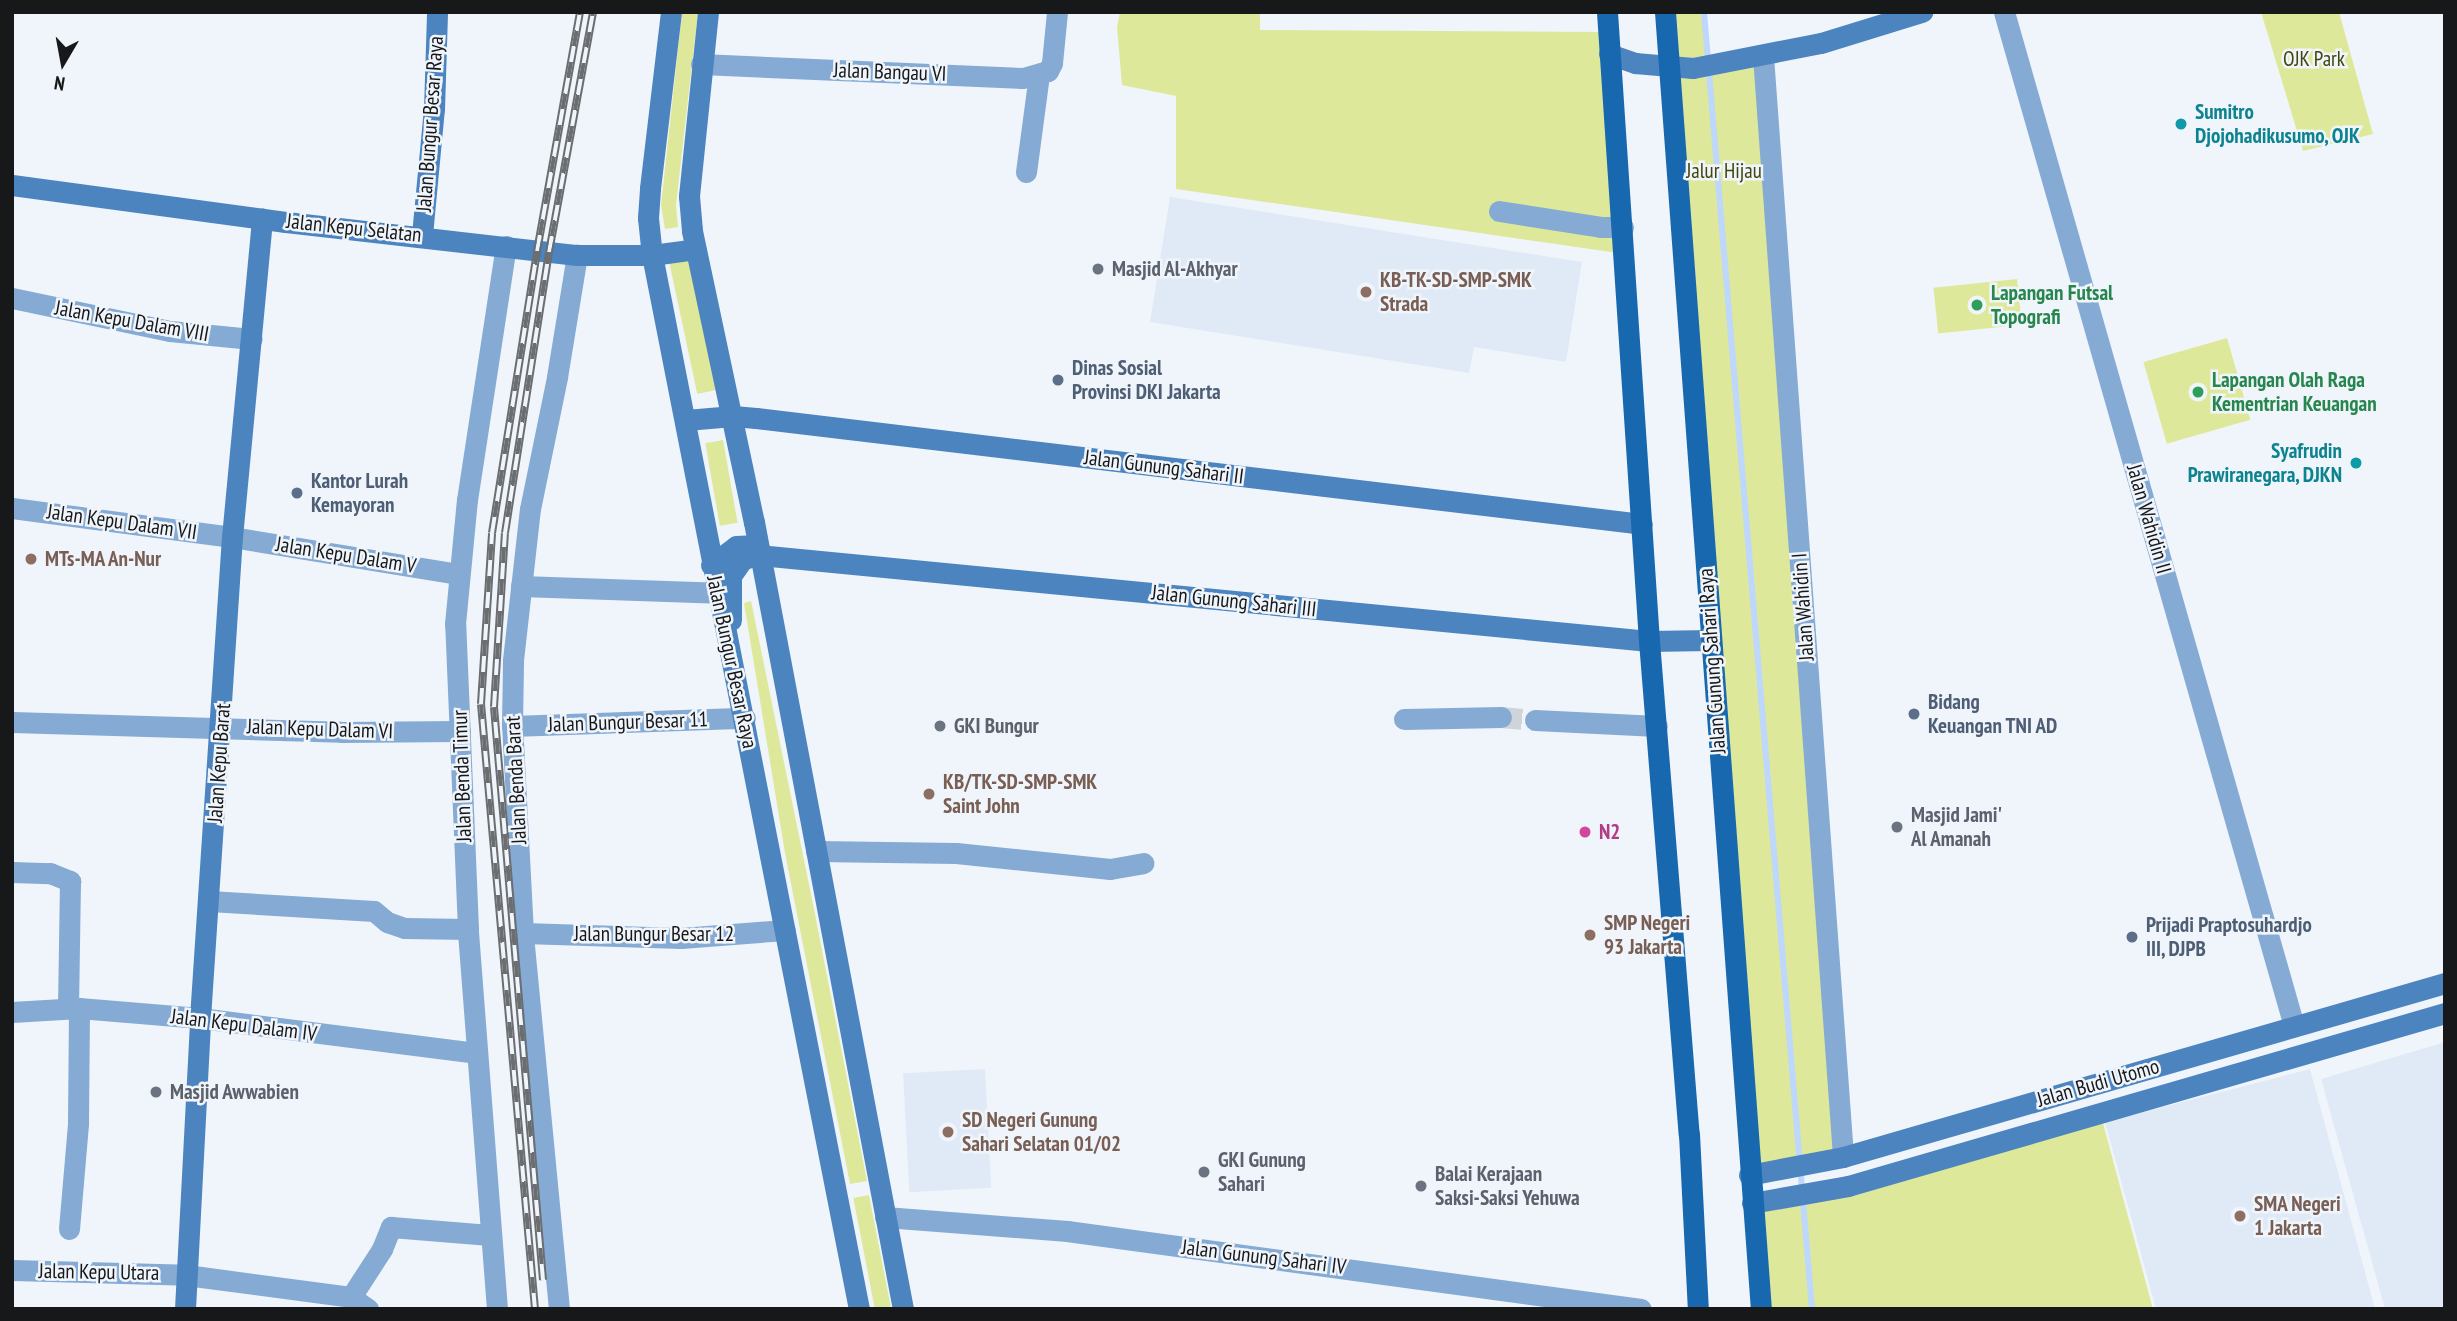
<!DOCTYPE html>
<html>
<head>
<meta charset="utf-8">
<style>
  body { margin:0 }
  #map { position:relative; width:2457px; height:1321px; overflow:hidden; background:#f0f5fb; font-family:"PT Sans Narrow",sans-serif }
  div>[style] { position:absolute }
  .built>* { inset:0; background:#e0eaf6; transform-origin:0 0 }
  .green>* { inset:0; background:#dee89b; transform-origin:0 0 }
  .stream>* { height:6px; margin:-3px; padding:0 3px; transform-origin:3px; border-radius:3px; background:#bdd7fd }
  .street-tunnel>* { height:21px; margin-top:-10.5px; transform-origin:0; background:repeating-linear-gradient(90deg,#cfd4d9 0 21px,transparent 0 31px) }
  .street>* { height:21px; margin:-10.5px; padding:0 10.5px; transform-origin:10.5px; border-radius:10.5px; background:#85aad3 }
  .secondary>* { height:21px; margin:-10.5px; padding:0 10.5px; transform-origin:10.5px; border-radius:10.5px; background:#4c84bf }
  .primary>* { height:21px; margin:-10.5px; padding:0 10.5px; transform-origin:10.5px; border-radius:10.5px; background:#1868b0 }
  .rail>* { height:8px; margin-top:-4px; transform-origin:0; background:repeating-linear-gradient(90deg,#f0f5fb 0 16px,#6b6e71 0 32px); box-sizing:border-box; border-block:2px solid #6b6e71 }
  .dots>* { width:19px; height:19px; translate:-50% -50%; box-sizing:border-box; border:4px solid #f0f5fb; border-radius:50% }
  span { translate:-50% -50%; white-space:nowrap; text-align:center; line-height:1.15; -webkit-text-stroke:5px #f0f5fb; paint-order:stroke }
  .park-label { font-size:21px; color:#41460c }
  .street-label { font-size:21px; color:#161819 }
  .culture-label { font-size:21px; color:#0d838f; font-weight:700 }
  .left { translate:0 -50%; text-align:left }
  .right { translate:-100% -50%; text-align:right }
  .worship-label { font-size:21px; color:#5b616d; font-weight:700 }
  .education-label { font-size:21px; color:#785e54; font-weight:700 }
  .leisure-label { font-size:21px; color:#27864d; font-weight:700 }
  .service-label { font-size:21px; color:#4e5e75; font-weight:700 }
  .hotel-label { font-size:21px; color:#b23c85; font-weight:700 }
  .frame { position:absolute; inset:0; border:14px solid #161819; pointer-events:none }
  .north { position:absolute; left:28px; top:28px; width:70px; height:70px; -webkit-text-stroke:5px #f0f5fb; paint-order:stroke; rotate:190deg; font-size:19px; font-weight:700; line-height:28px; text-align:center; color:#161819 }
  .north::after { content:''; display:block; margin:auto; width:24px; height:32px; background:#161819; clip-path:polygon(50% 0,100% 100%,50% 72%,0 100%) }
</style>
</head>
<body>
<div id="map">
  <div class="built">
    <div style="clip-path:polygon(1170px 197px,1582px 262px,1566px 362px,1474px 347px,1469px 373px,1150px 322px)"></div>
    <div style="clip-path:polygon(2445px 1042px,2445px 1309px,2385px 1309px,2321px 1079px)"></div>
    <div style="left:985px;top:1069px;width:119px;height:82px;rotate:87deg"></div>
    <div style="clip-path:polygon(2310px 1069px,2375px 1309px,2156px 1309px,2105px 1122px)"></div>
  </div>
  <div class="green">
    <div style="clip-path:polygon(682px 12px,698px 12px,676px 205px,678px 227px,665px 229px,661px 205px)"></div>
    <div style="clip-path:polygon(1120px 12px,1260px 12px,1260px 30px,1608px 32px,1625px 254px,1176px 189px,1176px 96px,1122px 85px,1117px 27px)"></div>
    <div style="clip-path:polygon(1664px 12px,1704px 12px,1709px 66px,1763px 56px,1843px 1157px,1749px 1175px)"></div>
    <div style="clip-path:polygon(2261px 12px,2339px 12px,2373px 134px,2303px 151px)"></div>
    <div style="left:688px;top:259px;width:134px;height:19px;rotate:78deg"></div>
    <div style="left:2017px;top:279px;width:46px;height:84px;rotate:84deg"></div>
    <div style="left:2227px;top:338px;width:85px;height:87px;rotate:74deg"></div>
    <div style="left:723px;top:440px;width:84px;height:18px;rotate:80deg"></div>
    <div style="clip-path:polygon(751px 601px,814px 909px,867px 1181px,850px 1184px,785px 853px,744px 603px)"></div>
    <div style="clip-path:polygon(2100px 1112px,2153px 1309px,1761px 1309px,1752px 1203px)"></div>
    <div style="left:869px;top:1195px;width:116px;height:16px;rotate:79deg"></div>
  </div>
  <div class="stream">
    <div style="left:1704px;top:12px;width:1301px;rotate:85.24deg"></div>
  </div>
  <div class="street-tunnel">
    <div style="left:1501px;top:717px;width:34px;rotate:5deg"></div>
  </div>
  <div class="street">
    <div style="left:2004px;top:12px;width:1055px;rotate:74.04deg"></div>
    <div style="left:1763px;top:56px;width:1104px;rotate:85.84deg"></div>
    <div style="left:701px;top:64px;width:322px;rotate:2.5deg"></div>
    <div style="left:1023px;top:78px;width:26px;rotate:-16deg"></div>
    <div style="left:1048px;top:71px;width:9px;rotate:-63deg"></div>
    <div style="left:1052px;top:63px;width:51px;rotate:-84.4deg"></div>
    <div style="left:1026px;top:172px;width:98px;rotate:-82.4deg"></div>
    <div style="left:1499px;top:211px;width:103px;rotate:8.9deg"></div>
    <div style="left:1601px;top:227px;width:22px"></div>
    <div style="left:12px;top:298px;width:161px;rotate:11.8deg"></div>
    <div style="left:170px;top:331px;width:82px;rotate:5.6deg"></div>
    <div style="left:12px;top:508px;width:222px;rotate:7.5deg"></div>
    <div style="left:232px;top:537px;width:230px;rotate:9.3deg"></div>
    <div style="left:521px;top:586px;width:196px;rotate:2deg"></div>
    <div style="left:1404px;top:719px;width:97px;rotate:-1.2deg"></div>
    <div style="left:1535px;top:720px;width:122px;rotate:2.8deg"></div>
    <div style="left:12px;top:722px;width:329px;rotate:1.7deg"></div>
    <div style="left:341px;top:732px;width:119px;rotate:-0.5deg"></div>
    <div style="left:512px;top:726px;width:233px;rotate:-2deg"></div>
    <div style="left:816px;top:851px;width:140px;rotate:0.8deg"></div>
    <div style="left:956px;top:853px;width:155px;rotate:5.9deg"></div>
    <div style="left:1110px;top:869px;width:34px;rotate:-10deg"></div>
    <div style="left:12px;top:872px;width:38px;rotate:2deg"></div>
    <div style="left:50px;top:873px;width:22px;rotate:22deg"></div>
    <div style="left:70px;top:881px;width:127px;rotate:90.9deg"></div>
    <div style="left:209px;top:901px;width:165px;rotate:3.5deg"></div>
    <div style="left:374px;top:911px;width:17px;rotate:40deg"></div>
    <div style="left:387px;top:922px;width:18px;rotate:19deg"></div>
    <div style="left:404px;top:928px;width:64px;rotate:0.9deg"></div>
    <div style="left:523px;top:933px;width:158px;rotate:1.8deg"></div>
    <div style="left:681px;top:938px;width:104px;rotate:-4.4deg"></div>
    <div style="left:12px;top:1012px;width:67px;rotate:-3.4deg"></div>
    <div style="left:79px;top:1008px;width:121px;rotate:4.7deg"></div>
    <div style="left:200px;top:1018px;width:278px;rotate:7.2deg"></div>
    <div style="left:885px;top:1217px;width:183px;rotate:4.4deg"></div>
    <div style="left:1067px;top:1231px;width:579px;rotate:7.74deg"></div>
    <div style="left:69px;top:1229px;width:106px;rotate:-85.1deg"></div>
    <div style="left:78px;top:1123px;width:115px;rotate:-89.5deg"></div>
    <div style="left:12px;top:1270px;width:174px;rotate:1.6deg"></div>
    <div style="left:186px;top:1275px;width:166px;rotate:7.6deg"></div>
    <div style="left:351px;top:1297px;width:21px;rotate:35deg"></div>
    <div style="left:351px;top:1297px;width:57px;rotate:-57.1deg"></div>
    <div style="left:382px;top:1249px;width:24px;rotate:-68deg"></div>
    <div style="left:391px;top:1227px;width:99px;rotate:4.6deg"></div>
    <div style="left:497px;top:1309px;width:381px;rotate:-94.4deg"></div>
    <div style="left:468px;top:929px;width:305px;rotate:-92.4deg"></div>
    <div style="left:455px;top:624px;width:125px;rotate:-84.5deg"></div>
    <div style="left:467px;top:500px;width:257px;rotate:-81.3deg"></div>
    <div style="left:559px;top:1309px;width:378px;rotate:-95.5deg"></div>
    <div style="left:523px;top:933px;width:207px;rotate:-93deg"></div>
    <div style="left:512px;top:726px;width:66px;rotate:-89.1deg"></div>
    <div style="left:513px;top:660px;width:152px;rotate:-83.6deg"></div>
    <div style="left:530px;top:509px;width:135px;rotate:-78.4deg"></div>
    <div style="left:557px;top:377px;width:124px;rotate:-80.7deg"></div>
  </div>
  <div class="secondary">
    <div style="left:671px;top:12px;width:178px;rotate:96.8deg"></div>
    <div style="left:650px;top:189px;width:29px;rotate:94deg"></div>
    <div style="left:648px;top:218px;width:37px;rotate:84deg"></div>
    <div style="left:652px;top:255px;width:1074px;rotate:78.89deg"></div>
    <div style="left:708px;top:12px;width:185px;rotate:95.9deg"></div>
    <div style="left:689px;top:196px;width:35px;rotate:85deg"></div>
    <div style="left:692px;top:231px;width:298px;rotate:78deg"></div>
    <div style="left:754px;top:522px;width:801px;rotate:79.28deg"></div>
    <div style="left:1609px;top:54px;width:28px;rotate:19deg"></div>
    <div style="left:1635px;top:63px;width:58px;rotate:4.9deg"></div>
    <div style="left:1693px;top:68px;width:130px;rotate:-11.1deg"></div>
    <div style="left:1821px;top:43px;width:106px;rotate:-17.1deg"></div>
    <div style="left:12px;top:185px;width:276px;rotate:7.7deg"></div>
    <div style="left:286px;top:222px;width:293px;rotate:6.5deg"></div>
    <div style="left:577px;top:255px;width:75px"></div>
    <div style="left:652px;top:255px;width:44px;rotate:-7.8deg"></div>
    <div style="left:422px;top:235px;width:127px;rotate:-84.6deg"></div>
    <div style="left:434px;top:109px;width:97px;rotate:-88.2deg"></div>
    <div style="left:686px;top:420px;width:47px;rotate:-4.9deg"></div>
    <div style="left:733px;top:416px;width:23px;rotate:5deg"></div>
    <div style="left:756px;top:418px;width:892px;rotate:6.82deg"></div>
    <div style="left:711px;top:565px;width:31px;rotate:-37deg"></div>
    <div style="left:736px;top:546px;width:21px;rotate:-3deg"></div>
    <div style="left:731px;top:620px;width:44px;rotate:-90deg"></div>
    <div style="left:731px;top:576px;width:21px;rotate:-55deg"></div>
    <div style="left:743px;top:559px;width:16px;rotate:-14deg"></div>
    <div style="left:759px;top:555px;width:894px;rotate:5.52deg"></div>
    <div style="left:1649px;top:641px;width:61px;rotate:-0.9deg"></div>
    <div style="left:1749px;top:1175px;width:96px;rotate:-10.8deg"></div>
    <div style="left:1843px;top:1157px;width:627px;rotate:-16.12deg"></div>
    <div style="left:1752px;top:1203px;width:97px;rotate:-10deg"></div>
    <div style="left:1848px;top:1186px;width:622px;rotate:-16.16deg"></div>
    <div style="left:185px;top:1309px;width:291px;rotate:-87deg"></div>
    <div style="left:200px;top:1018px;width:482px;rotate:-86.2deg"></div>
    <div style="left:232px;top:537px;width:320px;rotate:-84.6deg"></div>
  </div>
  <div class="primary">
    <div style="left:1607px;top:12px;width:630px;rotate:86.18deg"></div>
    <div style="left:1649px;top:641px;width:495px;rotate:85.4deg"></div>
    <div style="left:1689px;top:1134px;width:175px;rotate:87.1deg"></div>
    <div style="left:1665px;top:12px;width:1301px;rotate:85.77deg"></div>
  </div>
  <div class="rail">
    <div style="left:543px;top:1280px;width:575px;rotate:-94.89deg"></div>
    <div style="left:494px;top:707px;width:174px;rotate:-86.4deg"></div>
    <div style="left:505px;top:533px;width:284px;rotate:-81.1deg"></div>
    <div style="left:549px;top:252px;width:244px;rotate:-79.6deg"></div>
    <div style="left:535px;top:1309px;width:607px;rotate:-95.1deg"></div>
    <div style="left:481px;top:704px;width:171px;rotate:-86.3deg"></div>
    <div style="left:492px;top:533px;width:286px;rotate:-80.9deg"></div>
    <div style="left:537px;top:251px;width:243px;rotate:-79.8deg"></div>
  </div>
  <div class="dots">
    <div style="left:2181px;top:124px;background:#0f9aa8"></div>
    <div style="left:1098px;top:269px;background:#6b7280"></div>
    <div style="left:1366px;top:292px;background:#8d6e63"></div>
    <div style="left:1977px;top:305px;background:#2e9e5b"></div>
    <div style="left:1058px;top:380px;background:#5c6f8a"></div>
    <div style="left:2198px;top:392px;background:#2e9e5b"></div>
    <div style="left:2356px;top:463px;background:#0f9aa8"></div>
    <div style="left:297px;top:493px;background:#5c6f8a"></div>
    <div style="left:31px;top:559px;background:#8d6e63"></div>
    <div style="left:1914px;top:714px;background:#5c6f8a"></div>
    <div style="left:940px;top:726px;background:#6b7280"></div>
    <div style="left:929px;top:794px;background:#8d6e63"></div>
    <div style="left:1897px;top:827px;background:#6b7280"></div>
    <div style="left:1585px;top:832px;background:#d1479c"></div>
    <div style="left:1590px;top:935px;background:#8d6e63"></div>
    <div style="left:2132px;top:937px;background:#5c6f8a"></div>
    <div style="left:156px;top:1092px;background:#6b7280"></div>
    <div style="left:948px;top:1132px;background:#8d6e63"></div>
    <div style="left:1204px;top:1172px;background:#6b7280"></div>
    <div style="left:1421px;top:1186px;background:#6b7280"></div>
    <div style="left:2240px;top:1216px;background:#8d6e63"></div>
  </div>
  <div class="park-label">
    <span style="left:2314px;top:59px">OJK Park</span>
    <span style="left:1724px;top:171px">Jalur Hijau</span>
  </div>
  <div class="street-label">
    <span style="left:890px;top:72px;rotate:2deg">Jalan Bangau VI</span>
    <span style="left:430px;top:124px;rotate:-86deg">Jalan Bungur Besar Raya</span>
    <span style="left:354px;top:228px;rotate:6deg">Jalan Kepu Selatan</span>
    <span style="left:132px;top:321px;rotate:10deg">Jalan Kepu Dalam VIII</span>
    <span style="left:1164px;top:467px;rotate:7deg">Jalan Gunung Sahari II</span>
    <span style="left:2149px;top:519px;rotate:74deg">Jalan Wahidin II</span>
    <span style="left:122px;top:522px;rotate:8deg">Jalan Kepu Dalam VII</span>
    <span style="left:346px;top:555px;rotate:9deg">Jalan Kepu Dalam V</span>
    <span style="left:1234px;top:601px;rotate:6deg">Jalan Gunung Sahari III</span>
    <span style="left:1803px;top:607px;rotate:-94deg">Jalan Wahidin I</span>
    <span style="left:1712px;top:661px;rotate:-94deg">Jalan Gunung Sahari Raya</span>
    <span style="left:732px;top:662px;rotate:78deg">Jalan Bungur Besar Raya</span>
    <span style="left:628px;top:722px;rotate:-2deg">Jalan Bungur Besar 11</span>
    <span style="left:320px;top:729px;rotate:2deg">Jalan Kepu Dalam VI</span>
    <span style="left:219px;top:763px;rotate:-86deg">Jalan Kepu Barat</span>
    <span style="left:462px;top:776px;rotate:-92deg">Jalan Benda Timur</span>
    <span style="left:516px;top:780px;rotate:-93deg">Jalan Benda Barat</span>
    <span style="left:654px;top:934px">Jalan Bungur Besar 12</span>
    <span style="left:244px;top:1025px;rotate:7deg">Jalan Kepu Dalam IV</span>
    <span style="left:2098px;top:1083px;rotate:-16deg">Jalan Budi Utomo</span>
    <span style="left:1264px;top:1257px;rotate:7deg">Jalan Gunung Sahari IV</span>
    <span style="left:99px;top:1272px;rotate:1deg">Jalan Kepu Utara</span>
  </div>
  <div class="culture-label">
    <span class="left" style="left:2195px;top:124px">Sumitro<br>Djojohadikusumo, OJK</span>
    <span class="right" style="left:2342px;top:463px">Syafrudin<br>Prawiranegara, DJKN</span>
  </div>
  <div class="worship-label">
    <span class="left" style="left:1112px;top:269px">Masjid Al-Akhyar</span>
    <span class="left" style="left:954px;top:726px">GKI Bungur</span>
    <span class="left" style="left:1911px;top:827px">Masjid Jami'<br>Al Amanah</span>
    <span class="left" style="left:170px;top:1092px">Masjid Awwabien</span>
    <span class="left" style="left:1218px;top:1172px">GKI Gunung<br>Sahari</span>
    <span class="left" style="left:1435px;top:1186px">Balai Kerajaan<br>Saksi-Saksi Yehuwa</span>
  </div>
  <div class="education-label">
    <span class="left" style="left:1380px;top:292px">KB-TK-SD-SMP-SMK<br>Strada</span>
    <span class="left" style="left:45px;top:559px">MTs-MA An-Nur</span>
    <span class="left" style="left:943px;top:794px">KB/TK-SD-SMP-SMK<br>Saint John</span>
    <span class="left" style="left:1604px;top:935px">SMP Negeri<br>93 Jakarta</span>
    <span class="left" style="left:962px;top:1132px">SD Negeri Gunung<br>Sahari Selatan 01/02</span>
    <span class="left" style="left:2254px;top:1216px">SMA Negeri<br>1 Jakarta</span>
  </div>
  <div class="leisure-label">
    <span class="left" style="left:1991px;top:305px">Lapangan Futsal<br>Topografi</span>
    <span class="left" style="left:2212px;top:392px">Lapangan Olah Raga<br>Kementrian Keuangan</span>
  </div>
  <div class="service-label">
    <span class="left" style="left:1072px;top:380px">Dinas Sosial<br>Provinsi DKI Jakarta</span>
    <span class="left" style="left:311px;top:493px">Kantor Lurah<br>Kemayoran</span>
    <span class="left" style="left:1928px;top:714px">Bidang<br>Keuangan TNI AD</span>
    <span class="left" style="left:2146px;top:937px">Prijadi Praptosuhardjo<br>III, DJPB</span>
  </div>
  <div class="hotel-label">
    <span class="left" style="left:1599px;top:832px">N2</span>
  </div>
  <div class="frame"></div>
  <div class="north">N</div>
</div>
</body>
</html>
